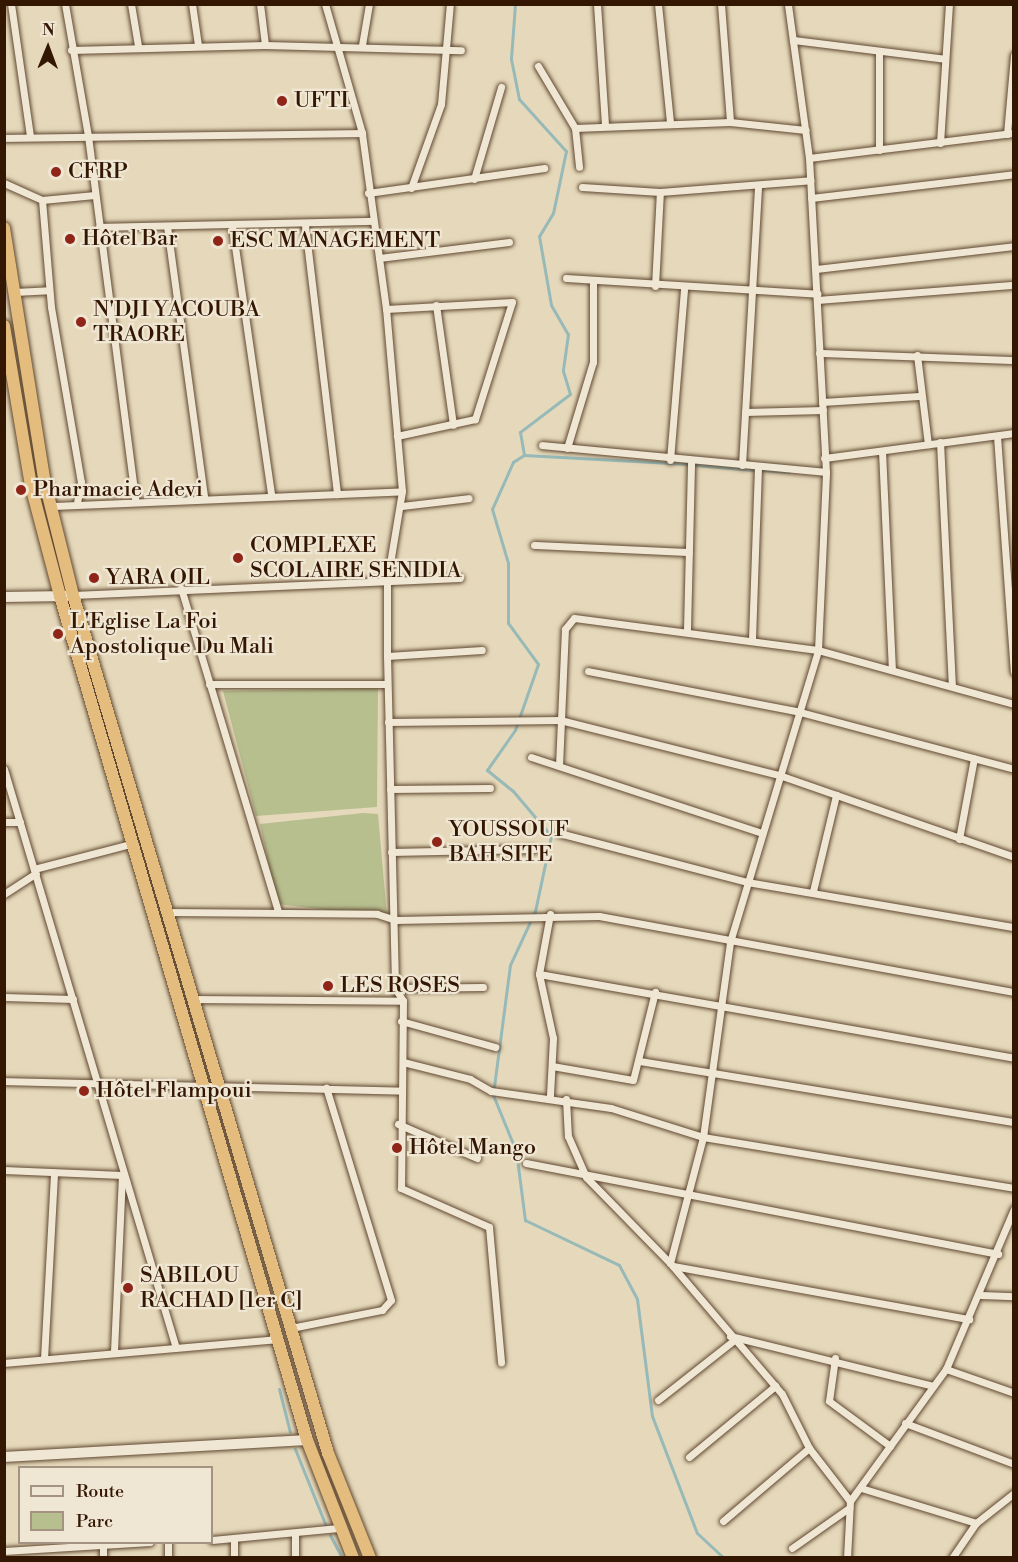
<!DOCTYPE html>
<html>
<head>
<meta charset="utf-8">
<style>
  body { margin:0 }
  #map { position:relative; width:1018px; height:1562px; overflow:hidden; background:#e6d9bb; font-family:"Libre Bodoni",serif }
  div>[style] { position:absolute }
  .green>* { inset:0; background:#b7bf8f }
  .stream>* { height:3px; margin:-1.5px; padding:0 1.5px; transform-origin:1.5px; border-radius:1.5px; background:#97b9b7 }
  .roads { filter:drop-shadow(0 0 2px #604831) drop-shadow(0 0 2px #604831) }
  .street>* { height:7px; margin:-3.5px; padding:0 3.5px; transform-origin:3.5px; border-radius:3.5px; background:#efe6d3 }
  .secondary>* { height:10px; margin:-5px; padding:0 5px; transform-origin:5px; border-radius:5px; background:#efe6d3 }
  .highway>* { height:12px; margin:-6px; padding:0 6px; transform-origin:6px; border-radius:6px; background:#e3bc7e }
  .dots>* { width:16px; height:16px; translate:-50% -50%; box-sizing:border-box; border:3px solid #efe6d3; border-radius:50% }
  span { translate:-50% -50%; white-space:nowrap; text-align:center; line-height:1.15; -webkit-text-stroke:4.5px #efe6d3; paint-order:stroke }
  .poi-label { font-size:22px; color:#341703 }
  .left { translate:0 -50%; text-align:left }
  .frame { position:absolute; inset:0; border:6px solid #341703; pointer-events:none }
  .legend { position:absolute; left:18px; top:1466px; width:195px; height:78px; box-sizing:border-box; background:#efe6d3; border:2px solid #a49380; margin:0; padding:8px 10px; list-style:none; font-size:18px; color:#341703 }
  .legend li { display:flex; align-items:center; gap:12px; height:30px }
  .legend b { width:30px; border:2px solid #a49380 }
  .north { position:absolute; left:18px; top:18px; width:60px; height:60px; -webkit-text-stroke:4px #efe6d3; paint-order:stroke; rotate:1deg; font-size:16px; font-weight:700; line-height:24px; text-align:center; color:#341703 }
  .north::after { content:''; display:block; margin:auto; width:21px; height:27px; background:#341703; clip-path:polygon(50% 0,100% 100%,50% 72%,0 100%) }
</style>
</head>
<body>
<div id="map">
  <div class="green">
    <div style="clip-path:polygon(378px 688px,377px 807px,256px 816px,223px 691px)"></div>
    <div style="clip-path:polygon(363px 813px,378px 814px,387px 917px,277px 904px,260px 824px)"></div>
  </div>
  <div class="stream">
    <div style="left:515px;top:4px;width:55px;rotate:94.2deg"></div>
    <div style="left:511px;top:59px;width:41px;rotate:78.7deg"></div>
    <div style="left:519px;top:99px;width:70px;rotate:47.9deg"></div>
    <div style="left:566px;top:151px;width:63px;rotate:101.8deg"></div>
    <div style="left:553px;top:213px;width:27px;rotate:121deg"></div>
    <div style="left:539px;top:236px;width:70px;rotate:80.1deg"></div>
    <div style="left:551px;top:305px;width:34px;rotate:60deg"></div>
    <div style="left:568px;top:334px;width:37px;rotate:98deg"></div>
    <div style="left:563px;top:371px;width:24px;rotate:73deg"></div>
    <div style="left:570px;top:394px;width:63px;rotate:142.8deg"></div>
    <div style="left:520px;top:432px;width:23px;rotate:80deg"></div>
    <div style="left:524px;top:455px;width:13px;rotate:148deg"></div>
    <div style="left:513px;top:462px;width:51px;rotate:114.1deg"></div>
    <div style="left:492px;top:509px;width:56px;rotate:73.5deg"></div>
    <div style="left:508px;top:563px;width:60px;rotate:90deg"></div>
    <div style="left:508px;top:623px;width:51px;rotate:53.8deg"></div>
    <div style="left:538px;top:664px;width:70px;rotate:109.2deg"></div>
    <div style="left:515px;top:730px;width:49px;rotate:125deg"></div>
    <div style="left:487px;top:770px;width:33px;rotate:39deg"></div>
    <div style="left:513px;top:791px;width:59px;rotate:49.8deg"></div>
    <div style="left:551px;top:836px;width:77px;rotate:102deg"></div>
    <div style="left:535px;top:911px;width:60px;rotate:114.8deg"></div>
    <div style="left:510px;top:965px;width:131px;rotate:97.5deg"></div>
    <div style="left:493px;top:1095px;width:61px;rotate:67.7deg"></div>
    <div style="left:516px;top:1151px;width:70px;rotate:82.6deg"></div>
    <div style="left:525px;top:1220px;width:104px;rotate:25.6deg"></div>
    <div style="left:619px;top:1265px;width:38px;rotate:62deg"></div>
    <div style="left:637px;top:1299px;width:118px;rotate:82.7deg"></div>
    <div style="left:652px;top:1416px;width:125px;rotate:69deg"></div>
    <div style="left:697px;top:1533px;width:37px;rotate:43deg"></div>
    <div style="left:524px;top:455px;width:165px;rotate:3.1deg"></div>
    <div style="left:695px;top:465px;width:59px;rotate:4.8deg"></div>
    <div style="left:760px;top:470px;width:29px;rotate:4deg"></div>
    <div style="left:279px;top:1389px;width:44px;rotate:75.7deg"></div>
    <div style="left:295px;top:1449px;width:83px;rotate:68.1deg"></div>
    <div style="left:330px;top:1535px;width:26px;rotate:62deg"></div>
  </div>
  <div class="roads">
    <div class="street">
      <div style="left:11px;top:4px;width:133px;rotate:81.8deg"></div>
      <div style="left:65px;top:4px;width:134px;rotate:80.1deg"></div>
      <div style="left:88px;top:136px;width:367px;rotate:82.6deg"></div>
      <div style="left:131px;top:4px;width:43px;rotate:80.5deg"></div>
      <div style="left:192px;top:4px;width:41px;rotate:81.7deg"></div>
      <div style="left:260px;top:4px;width:41px;rotate:83deg"></div>
      <div style="left:597px;top:4px;width:119px;rotate:86.2deg"></div>
      <div style="left:658px;top:4px;width:119px;rotate:84.2deg"></div>
      <div style="left:721px;top:4px;width:118px;rotate:85.6deg"></div>
      <div style="left:793px;top:40px;width:153px;rotate:7.1deg"></div>
      <div style="left:362px;top:45px;width:42px;rotate:-80.3deg"></div>
      <div style="left:71px;top:50px;width:194px;rotate:-1.5deg"></div>
      <div style="left:265px;top:45px;width:196px;rotate:1.5deg"></div>
      <div style="left:538px;top:66px;width:72px;rotate:59.2deg"></div>
      <div style="left:575px;top:128px;width:39px;rotate:84deg"></div>
      <div style="left:575px;top:128px;width:155px;rotate:-2.2deg"></div>
      <div style="left:730px;top:122px;width:76px;rotate:6deg"></div>
      <div style="left:1007px;top:134px;width:79px;rotate:-84.9deg"></div>
      <div style="left:4px;top:138px;width:358px;rotate:-0.8deg"></div>
      <div style="left:940px;top:143px;width:139px;rotate:-86.3deg"></div>
      <div style="left:879px;top:150px;width:99px;rotate:-90deg"></div>
      <div style="left:809px;top:158px;width:207px;rotate:-7deg"></div>
      <div style="left:474px;top:179px;width:96px;rotate:-73.6deg"></div>
      <div style="left:4px;top:183px;width:42px;rotate:24.1deg"></div>
      <div style="left:42px;top:200px;width:107px;rotate:85.2deg"></div>
      <div style="left:51px;top:307px;width:178px;rotate:80.3deg"></div>
      <div style="left:81px;top:482px;width:20px;rotate:101deg"></div>
      <div style="left:582px;top:187px;width:78px;rotate:3.7deg"></div>
      <div style="left:660px;top:192px;width:151px;rotate:-4.5deg"></div>
      <div style="left:411px;top:188px;width:89px;rotate:-70.3deg"></div>
      <div style="left:441px;top:104px;width:100px;rotate:-84.9deg"></div>
      <div style="left:368px;top:193px;width:178px;rotate:-8.1deg"></div>
      <div style="left:811px;top:198px;width:204px;rotate:-6.7deg"></div>
      <div style="left:42px;top:200px;width:53px;rotate:-5.4deg"></div>
      <div style="left:305px;top:225px;width:271px;rotate:83.2deg"></div>
      <div style="left:167px;top:226px;width:273px;rotate:82.2deg"></div>
      <div style="left:232px;top:226px;width:271px;rotate:81.7deg"></div>
      <div style="left:99px;top:227px;width:274px;rotate:-1.3deg"></div>
      <div style="left:379px;top:258px;width:131px;rotate:-7deg"></div>
      <div style="left:816px;top:269px;width:199px;rotate:-6.6deg"></div>
      <div style="left:566px;top:278px;width:252px;rotate:3.6deg"></div>
      <div style="left:655px;top:286px;width:94px;rotate:-87deg"></div>
      <div style="left:14px;top:292px;width:35px;rotate:-3deg"></div>
      <div style="left:817px;top:300px;width:198px;rotate:-4.4deg"></div>
      <div style="left:436px;top:305px;width:121px;rotate:81.9deg"></div>
      <div style="left:386px;top:309px;width:126px;rotate:-3.2deg"></div>
      <div style="left:512px;top:302px;width:123px;rotate:107.5deg"></div>
      <div style="left:475px;top:419px;width:80px;rotate:167.7deg"></div>
      <div style="left:819px;top:353px;width:195px;rotate:2.1deg"></div>
      <div style="left:917px;top:355px;width:90px;rotate:83deg"></div>
      <div style="left:822px;top:402px;width:97px;rotate:-3.5deg"></div>
      <div style="left:745px;top:412px;width:78px;rotate:-1.5deg"></div>
      <div style="left:997px;top:436px;width:236px;rotate:85.9deg"></div>
      <div style="left:940px;top:442px;width:244px;rotate:87.2deg"></div>
      <div style="left:542px;top:445px;width:285px;rotate:5.4deg"></div>
      <div style="left:567px;top:448px;width:90px;rotate:-73.2deg"></div>
      <div style="left:593px;top:362px;width:82px;rotate:-90deg"></div>
      <div style="left:882px;top:451px;width:219px;rotate:87.4deg"></div>
      <div style="left:824px;top:458px;width:192px;rotate:-7.5deg"></div>
      <div style="left:670px;top:460px;width:173px;rotate:-85.3deg"></div>
      <div style="left:742px;top:465px;width:280px;rotate:-86.7deg"></div>
      <div style="left:402px;top:491px;width:92px;rotate:99.4deg"></div>
      <div style="left:387px;top:582px;width:74px;rotate:90deg"></div>
      <div style="left:387px;top:656px;width:332px;rotate:88.6deg"></div>
      <div style="left:395px;top:988px;width:15px;rotate:58deg"></div>
      <div style="left:403px;top:1001px;width:187px;rotate:90.6deg"></div>
      <div style="left:401px;top:1188px;width:96px;rotate:23.9deg"></div>
      <div style="left:489px;top:1227px;width:136px;rotate:84.9deg"></div>
      <div style="left:51px;top:506px;width:351px;rotate:-2.4deg"></div>
      <div style="left:402px;top:491px;width:183px;rotate:-95deg"></div>
      <div style="left:386px;top:309px;width:178px;rotate:-97.8deg"></div>
      <div style="left:362px;top:133px;width:134px;rotate:-106deg"></div>
      <div style="left:401px;top:506px;width:68px;rotate:-6.7deg"></div>
      <div style="left:534px;top:545px;width:155px;rotate:2.6deg"></div>
      <div style="left:181px;top:588px;width:338px;rotate:73.3deg"></div>
      <div style="left:73px;top:595px;width:387px;rotate:-2.5deg"></div>
      <div style="left:687px;top:629px;width:167px;rotate:-88.6deg"></div>
      <div style="left:752px;top:639px;width:172px;rotate:-88deg"></div>
      <div style="left:387px;top:656px;width:95px;rotate:-3.6deg"></div>
      <div style="left:588px;top:671px;width:216px;rotate:10.9deg"></div>
      <div style="left:800px;top:712px;width:221px;rotate:14.9deg"></div>
      <div style="left:209px;top:684px;width:178px"></div>
      <div style="left:388px;top:722px;width:172px;rotate:-0.7deg"></div>
      <div style="left:560px;top:720px;width:226px;rotate:14.1deg"></div>
      <div style="left:779px;top:775px;width:249px;rotate:19.2deg"></div>
      <div style="left:531px;top:757px;width:240px;rotate:18.2deg"></div>
      <div style="left:559px;top:766px;width:137px;rotate:-87.5deg"></div>
      <div style="left:565px;top:629px;width:14px;rotate:-51deg"></div>
      <div style="left:574px;top:618px;width:246px;rotate:7.5deg"></div>
      <div style="left:818px;top:650px;width:203px;rotate:15.4deg"></div>
      <div style="left:4px;top:769px;width:604px;rotate:73.46deg"></div>
      <div style="left:390px;top:789px;width:100px;rotate:-0.6deg"></div>
      <div style="left:4px;top:822px;width:16px"></div>
      <div style="left:559px;top:833px;width:194px;rotate:14.6deg"></div>
      <div style="left:747px;top:882px;width:271px;rotate:9.6deg"></div>
      <div style="left:959px;top:839px;width:82px;rotate:-79.5deg"></div>
      <div style="left:391px;top:852px;width:143px;rotate:-1.2deg"></div>
      <div style="left:34px;top:869px;width:100px;rotate:-14.5deg"></div>
      <div style="left:813px;top:891px;width:99px;rotate:-76.5deg"></div>
      <div style="left:4px;top:894px;width:38px;rotate:-33deg"></div>
      <div style="left:168px;top:912px;width:209px;rotate:0.5deg"></div>
      <div style="left:377px;top:914px;width:20px;rotate:18deg"></div>
      <div style="left:396px;top:920px;width:203px;rotate:-1.1deg"></div>
      <div style="left:599px;top:916px;width:422px;rotate:10.4deg"></div>
      <div style="left:550px;top:914px;width:61px;rotate:100.4deg"></div>
      <div style="left:539px;top:974px;width:66px;rotate:77.7deg"></div>
      <div style="left:553px;top:1038px;width:58px;rotate:93deg"></div>
      <div style="left:539px;top:974px;width:482px;rotate:10deg"></div>
      <div style="left:395px;top:988px;width:88px;rotate:-0.7deg"></div>
      <div style="left:4px;top:997px;width:69px;rotate:1.7deg"></div>
      <div style="left:193px;top:999px;width:210px;rotate:0.5deg"></div>
      <div style="left:401px;top:1021px;width:98px;rotate:15.5deg"></div>
      <div style="left:640px;top:1061px;width:379px;rotate:9.3deg"></div>
      <div style="left:403px;top:1062px;width:69px;rotate:14.2deg"></div>
      <div style="left:470px;top:1079px;width:24px;rotate:30deg"></div>
      <div style="left:491px;top:1091px;width:121px;rotate:8.1deg"></div>
      <div style="left:611px;top:1108px;width:96px;rotate:17.5deg"></div>
      <div style="left:703px;top:1137px;width:315px;rotate:9.3deg"></div>
      <div style="left:552px;top:1066px;width:82px;rotate:9.8deg"></div>
      <div style="left:633px;top:1080px;width:91px;rotate:-76deg"></div>
      <div style="left:4px;top:1081px;width:398px;rotate:1.4deg"></div>
      <div style="left:566px;top:1099px;width:37px;rotate:87deg"></div>
      <div style="left:568px;top:1136px;width:45px;rotate:66.3deg"></div>
      <div style="left:586px;top:1177px;width:120px;rotate:45.7deg"></div>
      <div style="left:670px;top:1263px;width:172px;rotate:49.5deg"></div>
      <div style="left:782px;top:1394px;width:60px;rotate:63.4deg"></div>
      <div style="left:809px;top:1448px;width:67px;rotate:52.3deg"></div>
      <div style="left:398px;top:1124px;width:86px;rotate:23.3deg"></div>
      <div style="left:526px;top:1163px;width:481px;rotate:10.9deg"></div>
      <div style="left:4px;top:1170px;width:118px;rotate:2.4deg"></div>
      <div style="left:122px;top:1175px;width:178px;rotate:92.6deg"></div>
      <div style="left:670px;top:1263px;width:130px;rotate:-75.3deg"></div>
      <div style="left:703px;top:1137px;width:197px;rotate:-82.1deg"></div>
      <div style="left:730px;top:942px;width:305px;rotate:-73.2deg"></div>
      <div style="left:818px;top:650px;width:178px;rotate:-87.4deg"></div>
      <div style="left:826px;top:472px;width:314px;rotate:-93.1deg"></div>
      <div style="left:809px;top:158px;width:155px;rotate:-97.8deg"></div>
      <div style="left:673px;top:1266px;width:301px;rotate:10.2deg"></div>
      <div style="left:981px;top:1295px;width:33px;rotate:2deg"></div>
      <div style="left:291px;top:1328px;width:93px;rotate:-11.2deg"></div>
      <div style="left:382px;top:1310px;width:13px;rotate:-48deg"></div>
      <div style="left:391px;top:1300px;width:222px;rotate:-107deg"></div>
      <div style="left:730px;top:1336px;width:209px;rotate:13.8deg"></div>
      <div style="left:835px;top:1358px;width:43px;rotate:97.9deg"></div>
      <div style="left:829px;top:1401px;width:76px;rotate:36.4deg"></div>
      <div style="left:44px;top:1359px;width:186px;rotate:-86.9deg"></div>
      <div style="left:4px;top:1363px;width:275px;rotate:-5deg"></div>
      <div style="left:946px;top:1369px;width:72px;rotate:19.4deg"></div>
      <div style="left:658px;top:1400px;width:97px;rotate:-38.3deg"></div>
      <div style="left:905px;top:1423px;width:116px;rotate:20.6deg"></div>
      <div style="left:689px;top:1457px;width:112px;rotate:-39.5deg"></div>
      <div style="left:861px;top:1488px;width:120px;rotate:16.9deg"></div>
      <div style="left:723px;top:1521px;width:113px;rotate:-40.3deg"></div>
      <div style="left:295px;top:1536px;width:22px;rotate:90deg"></div>
      <div style="left:212px;top:1540px;width:127px;rotate:-5.4deg"></div>
      <div style="left:792px;top:1548px;width:70px;rotate:-35.1deg"></div>
      <div style="left:4px;top:1551px;width:146px;rotate:-3.5deg"></div>
      <div style="left:103px;top:1558px;width:13px;rotate:-90deg"></div>
      <div style="left:168px;top:1558px;width:16px;rotate:-90deg"></div>
      <div style="left:234px;top:1558px;width:20px;rotate:-90deg"></div>
      <div style="left:847px;top:1558px;width:57px;rotate:-87deg"></div>
      <div style="left:850px;top:1501px;width:163px;rotate:-54deg"></div>
      <div style="left:946px;top:1369px;width:174px;rotate:-67deg"></div>
      <div style="left:952px;top:1558px;width:42px;rotate:-55.6deg"></div>
      <div style="left:976px;top:1523px;width:48px;rotate:-38.3deg"></div>
    </div>
    <div class="secondary">
      <div style="left:4px;top:597px;width:63px;rotate:-0.9deg"></div>
      <div style="left:4px;top:1457px;width:303px;rotate:-3.2deg"></div>
    </div>
    <div class="highway">
      <div style="left:4px;top:228px;width:258px;rotate:80.9deg"></div>
      <div style="left:45px;top:483px;width:115px;rotate:76deg"></div>
      <div style="left:73px;top:595px;width:895px;rotate:73.45deg"></div>
      <div style="left:328px;top:1453px;width:113px;rotate:68.2deg"></div>
      <div style="left:4px;top:326px;width:162px;rotate:80.4deg"></div>
      <div style="left:31px;top:486px;width:114px;rotate:75.2deg"></div>
      <div style="left:60px;top:596px;width:879px;rotate:73.69deg"></div>
      <div style="left:307px;top:1440px;width:127px;rotate:68.7deg"></div>
    </div>
  </div>
  <div class="dots">
    <div style="left:282px;top:101px;background:#8f2418"></div>
    <div style="left:56px;top:172px;background:#8f2418"></div>
    <div style="left:70px;top:239px;background:#8f2418"></div>
    <div style="left:218px;top:241px;background:#8f2418"></div>
    <div style="left:81px;top:322px;background:#8f2418"></div>
    <div style="left:21px;top:490px;background:#8f2418"></div>
    <div style="left:238px;top:558px;background:#8f2418"></div>
    <div style="left:94px;top:578px;background:#8f2418"></div>
    <div style="left:58px;top:634px;background:#8f2418"></div>
    <div style="left:437px;top:842px;background:#8f2418"></div>
    <div style="left:328px;top:986px;background:#8f2418"></div>
    <div style="left:84px;top:1091px;background:#8f2418"></div>
    <div style="left:397px;top:1148px;background:#8f2418"></div>
    <div style="left:128px;top:1288px;background:#8f2418"></div>
  </div>
  <div class="poi-label">
    <span class="left" style="left:294px;top:101px">UFTI</span>
    <span class="left" style="left:68px;top:172px">CFRP</span>
    <span class="left" style="left:82px;top:239px">Hôtel Bar</span>
    <span class="left" style="left:230px;top:241px">ESC MANAGEMENT</span>
    <span class="left" style="left:93px;top:322px">N'DJI YACOUBA<br>TRAORE</span>
    <span class="left" style="left:33px;top:490px">Pharmacie Adevi</span>
    <span class="left" style="left:250px;top:558px">COMPLEXE<br>SCOLAIRE SENIDIA</span>
    <span class="left" style="left:106px;top:578px">YARA OIL</span>
    <span class="left" style="left:70px;top:634px">L'Eglise La Foi<br>Apostolique Du Mali</span>
    <span class="left" style="left:449px;top:842px">YOUSSOUF<br>BAH SITE</span>
    <span class="left" style="left:340px;top:986px">LES ROSES</span>
    <span class="left" style="left:96px;top:1091px">Hôtel Flampoui</span>
    <span class="left" style="left:409px;top:1148px">Hôtel Mango</span>
    <span class="left" style="left:140px;top:1288px">SABILOU<br>RACHAD [1er C]</span>
  </div>
  <div class="frame"></div>
  <ul class="legend">
  <li><b style="height:8px;background:#efe6d3"></b>Route</li>
  <li><b style="height:16px;background:#b7bf8f"></b>Parc</li>
  </ul>
  <div class="north">N</div>
</div>
</body>
</html>
